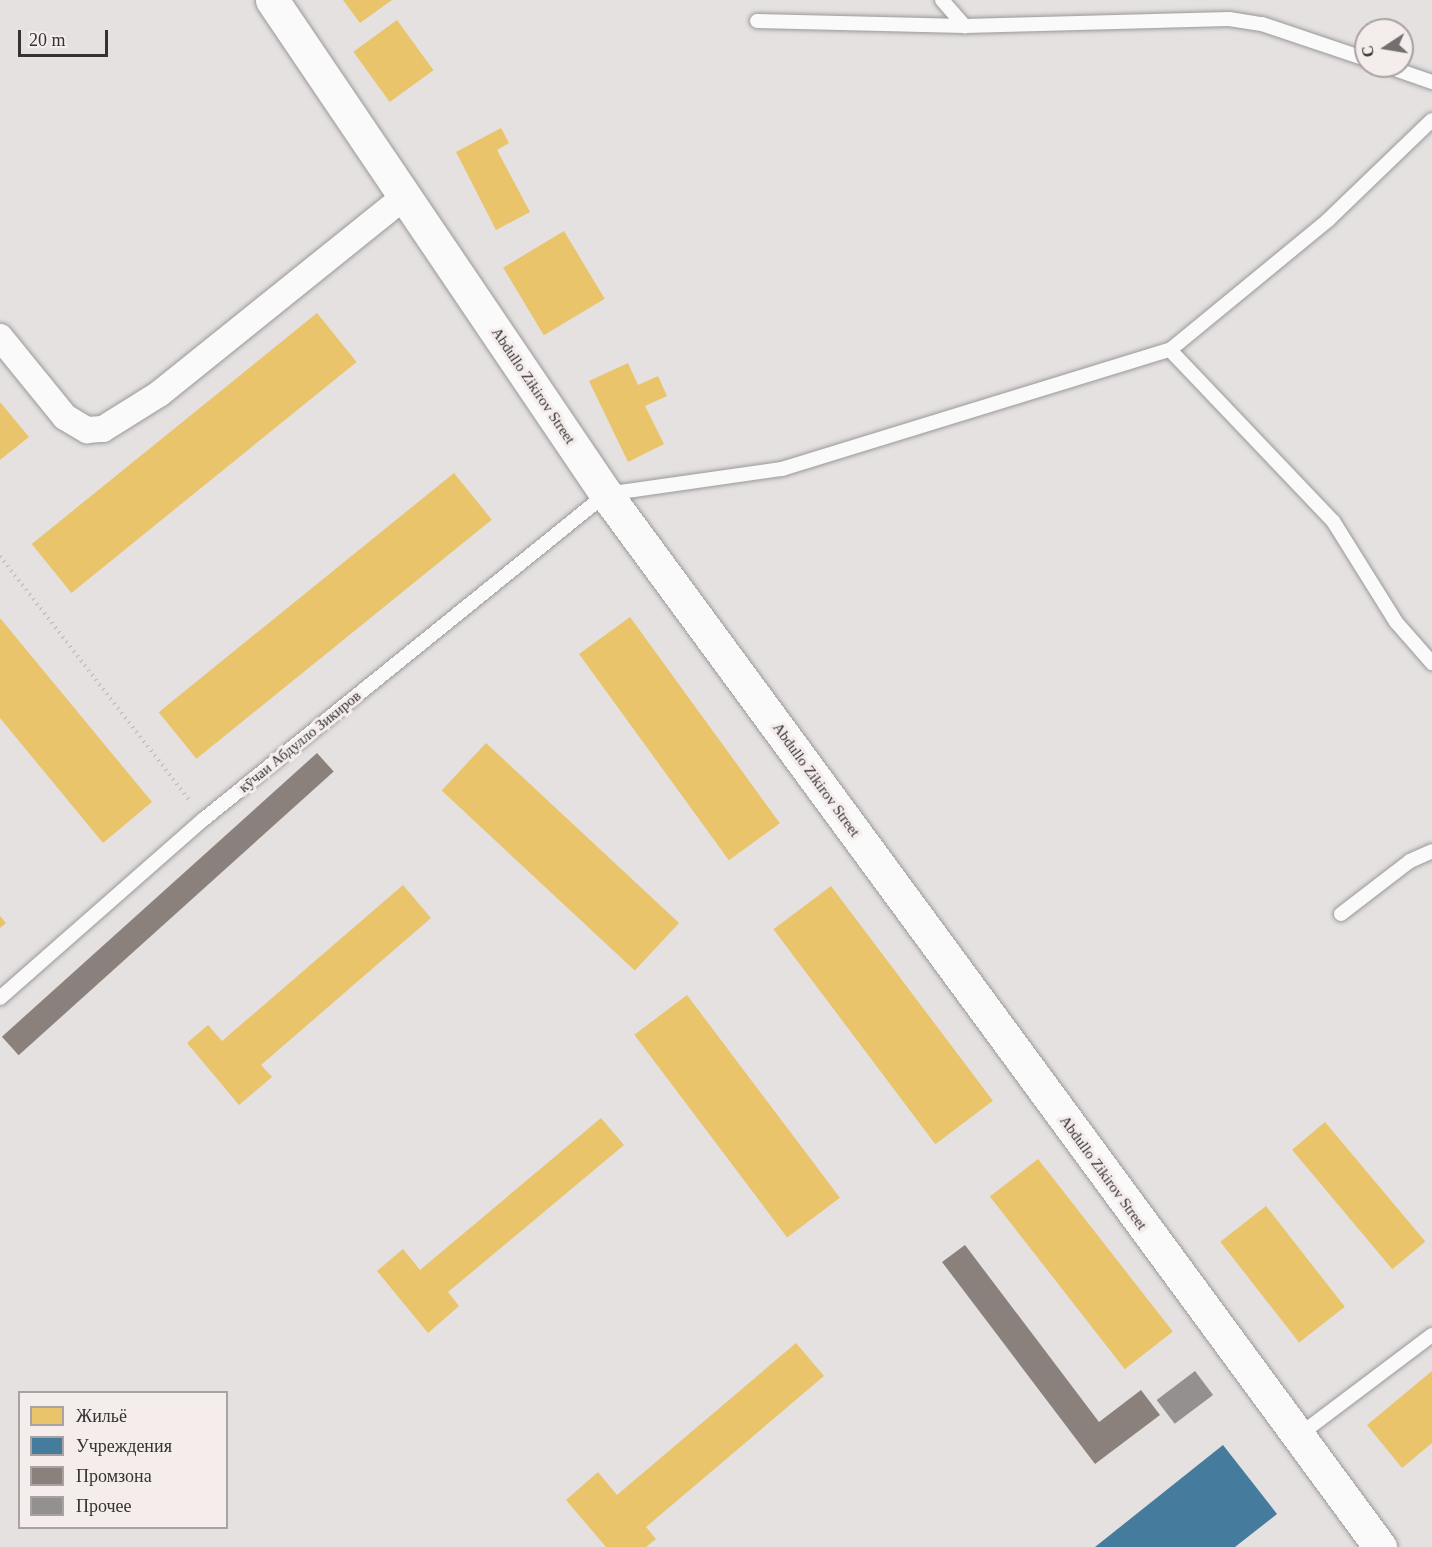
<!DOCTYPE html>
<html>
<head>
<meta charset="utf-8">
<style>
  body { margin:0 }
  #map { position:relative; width:1432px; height:1547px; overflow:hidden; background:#e4e1e0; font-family:Georgia,serif }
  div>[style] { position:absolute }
  .homes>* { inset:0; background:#e9c46a; transform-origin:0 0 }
  .public>* { inset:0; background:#457b9d }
  .industry>* { inset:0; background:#8a817c; transform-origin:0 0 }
  .building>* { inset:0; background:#93908f; transform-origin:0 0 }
  .path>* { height:4px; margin-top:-2px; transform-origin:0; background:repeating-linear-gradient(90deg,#c2c1c0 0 1.5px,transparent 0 6px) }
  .roads { filter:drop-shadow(0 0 2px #9b9998) drop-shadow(0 0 2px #9b9998) }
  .lane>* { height:14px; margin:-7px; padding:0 7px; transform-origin:7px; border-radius:7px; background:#fbfafa }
  .street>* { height:26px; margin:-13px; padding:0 13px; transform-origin:13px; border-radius:13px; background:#fbfafa }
  .secondary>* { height:33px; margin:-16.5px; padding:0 16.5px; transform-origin:16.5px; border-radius:16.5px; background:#fbfafa }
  span { translate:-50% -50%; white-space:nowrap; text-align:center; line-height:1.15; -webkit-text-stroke:6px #f4edec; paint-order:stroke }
  .street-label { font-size:15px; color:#353232 }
  .legend { position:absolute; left:18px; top:1391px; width:210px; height:138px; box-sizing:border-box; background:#f4edec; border:2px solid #a8a2a2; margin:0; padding:8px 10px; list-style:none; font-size:18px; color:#353232 }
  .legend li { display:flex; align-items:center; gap:12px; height:30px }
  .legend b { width:30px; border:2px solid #a8a2a2 }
  .north { position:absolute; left:1354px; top:18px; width:60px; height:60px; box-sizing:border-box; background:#f4edec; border:2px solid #a8a2a2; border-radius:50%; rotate:258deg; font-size:16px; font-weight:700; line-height:24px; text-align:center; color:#353232 }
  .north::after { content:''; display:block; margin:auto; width:21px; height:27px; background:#726f6f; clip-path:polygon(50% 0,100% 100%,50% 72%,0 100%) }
  .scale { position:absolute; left:18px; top:30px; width:90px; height:27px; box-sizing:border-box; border:3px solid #353232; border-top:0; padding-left:8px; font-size:18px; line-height:21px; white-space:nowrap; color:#353232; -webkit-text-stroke:4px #f4edec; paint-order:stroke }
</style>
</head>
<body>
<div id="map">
  <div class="homes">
    <div style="clip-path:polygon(343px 0,392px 0,360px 23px)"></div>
    <div style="left:397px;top:20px;width:62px;height:54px;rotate:54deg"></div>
    <div style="clip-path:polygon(501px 128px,509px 143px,497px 150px,530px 212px,496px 230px,456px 152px)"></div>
    <div style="left:564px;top:231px;width:79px;height:71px;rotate:59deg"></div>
    <div style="left:317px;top:313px;width:63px;height:367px;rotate:51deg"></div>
    <div style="clip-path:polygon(628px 363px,638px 385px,658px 376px,667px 396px,645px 406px,664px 444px,628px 462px,589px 381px)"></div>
    <div style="clip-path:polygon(0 402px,29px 437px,0 460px)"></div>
    <div style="left:454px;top:473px;width:60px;height:380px;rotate:51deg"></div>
    <div style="left:630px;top:617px;width:255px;height:63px;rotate:54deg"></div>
    <div style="clip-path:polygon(0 618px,152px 802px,103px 843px,0 718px)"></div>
    <div style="left:486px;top:743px;width:264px;height:65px;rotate:43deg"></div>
    <div style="clip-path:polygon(403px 885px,431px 918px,261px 1065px,272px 1077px,239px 1105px,187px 1043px,208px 1025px,222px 1041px)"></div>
    <div style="left:831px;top:886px;width:269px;height:72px;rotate:53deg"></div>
    <div style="clip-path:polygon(0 916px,6px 923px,0 928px)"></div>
    <div style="left:687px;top:995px;width:254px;height:66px;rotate:53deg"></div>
    <div style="clip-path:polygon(601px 1118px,624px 1145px,448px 1292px,459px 1306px,428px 1333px,377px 1271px,403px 1249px,420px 1270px)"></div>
    <div style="left:1325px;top:1122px;width:156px;height:43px;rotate:50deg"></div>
    <div style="left:1038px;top:1159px;width:219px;height:61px;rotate:52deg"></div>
    <div style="left:1266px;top:1206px;width:128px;height:58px;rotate:52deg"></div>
    <div style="clip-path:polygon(796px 1343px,824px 1376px,646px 1527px,656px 1539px,646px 1547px,606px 1547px,566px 1500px,598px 1472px,617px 1495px)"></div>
    <div style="clip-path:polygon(1432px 1371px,1432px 1443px,1402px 1468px,1367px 1425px)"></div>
  </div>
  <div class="public">
    <div style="clip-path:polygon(1223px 1445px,1277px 1514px,1235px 1547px,1095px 1547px)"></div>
  </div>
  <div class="industry">
    <div style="left:317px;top:753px;width:25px;height:424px;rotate:48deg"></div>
    <div style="clip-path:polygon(965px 1245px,1099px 1422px,1141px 1390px,1160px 1415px,1095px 1464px,942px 1262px)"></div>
  </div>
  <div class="building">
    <div style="left:1195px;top:1371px;width:30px;height:48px;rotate:53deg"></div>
  </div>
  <div class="path">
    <div style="left:0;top:556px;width:311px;rotate:52.2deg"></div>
  </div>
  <div class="roads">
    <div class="lane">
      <div style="left:942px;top:0;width:35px;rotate:49deg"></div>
      <div style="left:757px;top:21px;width:208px;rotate:1.4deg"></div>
      <div style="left:965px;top:26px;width:264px;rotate:-1.5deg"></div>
      <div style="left:1229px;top:19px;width:33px;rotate:9deg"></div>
      <div style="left:1262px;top:24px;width:110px;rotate:18.6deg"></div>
      <div style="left:1386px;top:66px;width:49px;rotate:19.2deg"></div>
      <div style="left:1170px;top:350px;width:236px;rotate:46.4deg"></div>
      <div style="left:1333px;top:521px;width:119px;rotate:58deg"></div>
      <div style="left:1396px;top:622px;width:55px;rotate:48.7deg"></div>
      <div style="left:1341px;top:914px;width:87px;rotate:-37.5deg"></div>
      <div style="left:1410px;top:861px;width:24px;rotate:-24deg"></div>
      <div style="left:0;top:998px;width:271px;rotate:-41.3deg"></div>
      <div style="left:204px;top:819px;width:517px;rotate:-38.95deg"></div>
      <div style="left:606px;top:494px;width:178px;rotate:-8.1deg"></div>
      <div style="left:782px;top:469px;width:406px;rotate:-17.1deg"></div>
      <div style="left:1170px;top:350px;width:205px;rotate:-39.4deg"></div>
      <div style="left:1328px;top:220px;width:144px;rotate:-43.9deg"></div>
      <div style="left:1298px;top:1436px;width:168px;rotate:-37deg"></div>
    </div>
    <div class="street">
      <div style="left:0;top:337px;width:103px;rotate:50.9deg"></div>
      <div style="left:65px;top:417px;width:26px;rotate:31deg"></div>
      <div style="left:87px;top:430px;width:16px;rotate:-4deg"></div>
      <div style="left:103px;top:429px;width:66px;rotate:-32deg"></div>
      <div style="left:159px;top:394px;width:316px;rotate:-38.8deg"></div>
    </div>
    <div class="secondary">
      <div style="left:272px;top:0;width:596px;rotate:55.94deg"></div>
      <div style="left:606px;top:494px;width:1307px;rotate:53.68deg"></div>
    </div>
  </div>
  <div class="street-label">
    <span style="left:533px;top:386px;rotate:56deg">Abdullo Zikirov Street</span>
    <span style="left:300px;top:742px;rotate:-39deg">кӯчаи Абдулло Зикиров</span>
    <span style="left:816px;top:780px;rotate:54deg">Abdullo Zikirov Street</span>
    <span style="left:1103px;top:1173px;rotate:54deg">Abdullo Zikirov Street</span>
  </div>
  <ul class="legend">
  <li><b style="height:16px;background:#e9c46a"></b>Жильё</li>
  <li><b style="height:16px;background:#457b9d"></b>Учреждения</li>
  <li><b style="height:16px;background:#8a817c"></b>Промзона</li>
  <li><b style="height:16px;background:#93908f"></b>Прочее</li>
  </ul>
  <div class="north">С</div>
  <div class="scale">20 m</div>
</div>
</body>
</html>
